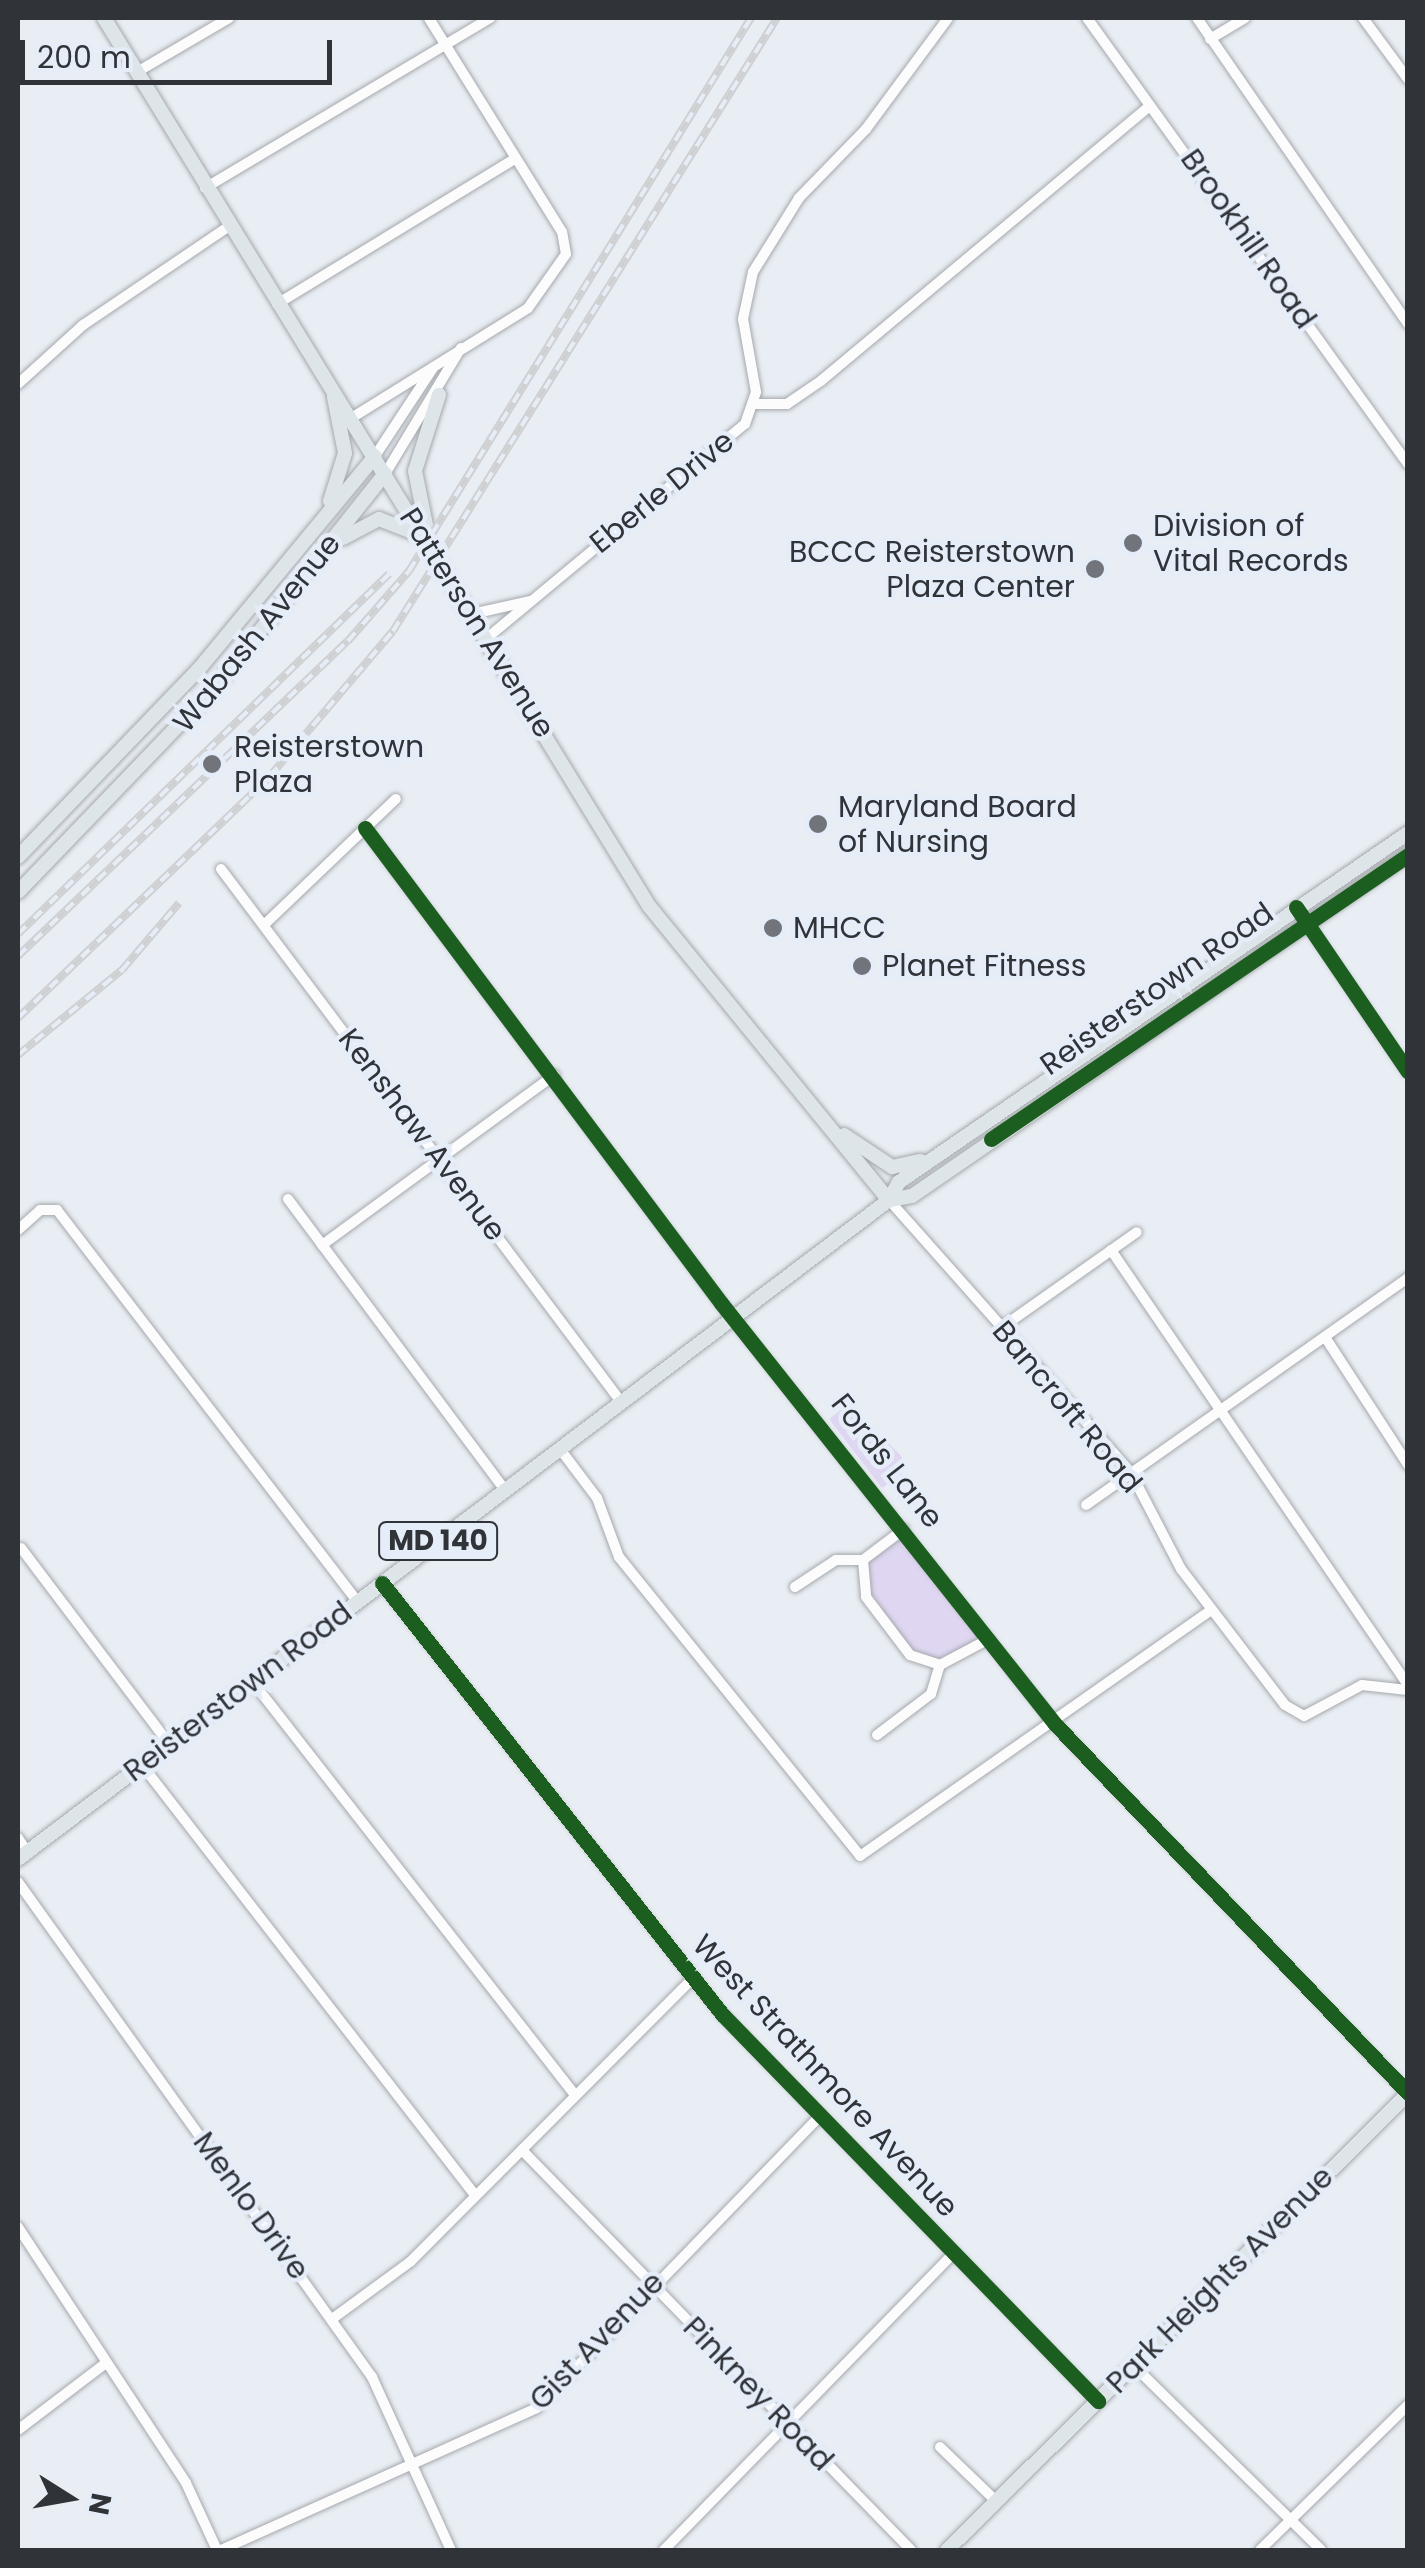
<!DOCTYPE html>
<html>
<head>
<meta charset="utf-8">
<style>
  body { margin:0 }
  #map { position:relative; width:1425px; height:2568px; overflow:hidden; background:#e9eef4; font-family:Poppins,sans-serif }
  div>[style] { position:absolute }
  .green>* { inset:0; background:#dfd6f1 }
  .roads { filter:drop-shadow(0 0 2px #a5a8ac) drop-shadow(0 0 2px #a5a8ac) }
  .minor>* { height:10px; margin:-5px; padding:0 5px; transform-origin:5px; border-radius:5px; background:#fcfcfd }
  .major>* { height:14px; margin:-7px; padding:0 7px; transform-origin:7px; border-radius:7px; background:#dde5e8 }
  .rail>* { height:8px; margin-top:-4px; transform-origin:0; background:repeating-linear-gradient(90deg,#e5edf8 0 11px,#cfd0d2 0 22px); box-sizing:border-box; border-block:2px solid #cfd0d2 }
  .cycleway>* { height:15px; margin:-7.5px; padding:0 7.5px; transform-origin:7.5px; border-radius:7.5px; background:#1b5e20 }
  .dots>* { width:28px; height:28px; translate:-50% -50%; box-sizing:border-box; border:5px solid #e5edf8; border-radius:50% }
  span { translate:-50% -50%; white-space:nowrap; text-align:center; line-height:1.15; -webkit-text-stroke:9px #e5edf8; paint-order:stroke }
  .shield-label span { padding:2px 8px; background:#e5edf8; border:2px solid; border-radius:8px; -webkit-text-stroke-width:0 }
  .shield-label { font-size:28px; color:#303338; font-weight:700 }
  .street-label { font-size:30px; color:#303338 }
  .poi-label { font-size:30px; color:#303338 }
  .left { translate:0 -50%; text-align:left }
  .right { translate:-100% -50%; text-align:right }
  .frame { position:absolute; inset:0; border:20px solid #303338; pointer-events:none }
  .north { position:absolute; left:20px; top:2448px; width:100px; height:100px; -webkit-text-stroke:8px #e5edf8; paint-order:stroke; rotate:101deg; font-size:28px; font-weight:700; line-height:40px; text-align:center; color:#303338 }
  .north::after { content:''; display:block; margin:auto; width:35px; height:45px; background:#303338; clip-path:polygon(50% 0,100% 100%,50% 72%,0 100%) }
  .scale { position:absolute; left:20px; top:40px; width:312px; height:45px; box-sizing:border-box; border:5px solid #303338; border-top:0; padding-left:12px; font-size:30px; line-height:35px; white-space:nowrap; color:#303338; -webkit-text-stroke:8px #e5edf8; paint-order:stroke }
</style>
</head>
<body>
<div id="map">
  <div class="green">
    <div style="clip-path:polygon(850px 1403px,902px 1457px,902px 1474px,882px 1488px,829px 1419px)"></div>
    <div style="clip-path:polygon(899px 1539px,901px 1541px,982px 1641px,936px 1661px,912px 1651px,864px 1583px,866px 1564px)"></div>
  </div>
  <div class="roads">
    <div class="minor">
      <div style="left:1087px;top:18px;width:550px;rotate:54.26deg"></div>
      <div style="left:1197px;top:18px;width:372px;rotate:55.4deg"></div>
      <div style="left:1363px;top:18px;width:76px;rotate:53.6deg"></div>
      <div style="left:1210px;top:39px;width:41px;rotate:-31deg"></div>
      <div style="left:137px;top:72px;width:107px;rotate:-30.4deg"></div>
      <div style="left:205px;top:188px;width:332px;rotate:-30.8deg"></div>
      <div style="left:277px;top:304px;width:279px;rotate:-31.4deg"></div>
      <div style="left:18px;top:384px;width:88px;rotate:-42.2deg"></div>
      <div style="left:83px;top:325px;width:175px;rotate:-34.1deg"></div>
      <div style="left:755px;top:404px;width:32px"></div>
      <div style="left:787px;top:404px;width:42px;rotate:-34.4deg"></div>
      <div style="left:822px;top:380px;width:425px;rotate:-39.9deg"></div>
      <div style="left:353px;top:417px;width:206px;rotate:-31.9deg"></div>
      <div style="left:528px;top:308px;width:66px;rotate:-54.9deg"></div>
      <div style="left:566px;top:254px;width:22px;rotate:-100deg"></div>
      <div style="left:562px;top:232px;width:252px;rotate:-121.9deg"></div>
      <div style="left:375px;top:456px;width:105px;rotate:-56.6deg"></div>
      <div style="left:385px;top:474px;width:147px;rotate:-58.9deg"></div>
      <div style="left:472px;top:614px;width:59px;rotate:-12.6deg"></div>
      <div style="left:487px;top:638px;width:335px;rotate:-39.7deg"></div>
      <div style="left:745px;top:424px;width:34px;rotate:-71deg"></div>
      <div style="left:756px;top:392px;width:74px;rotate:-100.1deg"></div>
      <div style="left:743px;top:319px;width:48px;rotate:-78deg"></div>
      <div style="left:753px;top:272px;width:87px;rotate:-58.1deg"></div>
      <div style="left:799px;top:198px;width:96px;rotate:-45.8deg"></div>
      <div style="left:866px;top:129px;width:138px;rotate:-53.5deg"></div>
      <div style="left:365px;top:828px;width:594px;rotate:53.15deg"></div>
      <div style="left:721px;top:1303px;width:537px;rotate:51.57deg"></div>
      <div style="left:1055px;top:1724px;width:511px;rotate:46.27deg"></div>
      <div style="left:221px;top:869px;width:668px;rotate:53.1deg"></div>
      <div style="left:1296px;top:907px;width:199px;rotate:55.8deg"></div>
      <div style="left:265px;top:924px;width:181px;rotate:-43.7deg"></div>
      <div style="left:288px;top:1199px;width:363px;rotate:53.3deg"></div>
      <div style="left:889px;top:1200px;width:365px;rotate:48.4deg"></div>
      <div style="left:1131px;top:1473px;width:108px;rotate:62.5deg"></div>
      <div style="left:1181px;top:1569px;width:171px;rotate:52.6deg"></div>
      <div style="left:1285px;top:1705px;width:22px;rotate:30deg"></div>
      <div style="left:1304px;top:1716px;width:66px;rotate:-28.1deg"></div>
      <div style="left:1362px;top:1685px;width:46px;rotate:6.2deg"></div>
      <div style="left:18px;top:1230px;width:30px;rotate:-42deg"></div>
      <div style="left:40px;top:1210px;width:17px"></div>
      <div style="left:57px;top:1210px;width:494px;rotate:52.5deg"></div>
      <div style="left:322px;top:1245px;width:288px;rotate:-36.2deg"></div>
      <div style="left:1111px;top:1250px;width:527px;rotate:55.68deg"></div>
      <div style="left:1001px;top:1328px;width:166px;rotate:-35.2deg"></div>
      <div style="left:1325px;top:1337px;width:153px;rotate:57deg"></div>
      <div style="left:560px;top:1449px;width:61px;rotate:52.9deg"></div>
      <div style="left:597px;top:1498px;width:63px;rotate:69.6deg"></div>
      <div style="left:619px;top:1557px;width:384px;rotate:51.1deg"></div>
      <div style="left:860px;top:1856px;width:429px;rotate:-35deg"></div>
      <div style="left:1086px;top:1505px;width:394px;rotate:-35.2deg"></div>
      <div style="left:21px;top:1548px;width:246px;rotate:52.9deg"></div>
      <div style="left:863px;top:1560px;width:37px;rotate:85deg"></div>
      <div style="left:866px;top:1597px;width:73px;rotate:52.8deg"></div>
      <div style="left:910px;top:1655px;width:32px;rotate:18deg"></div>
      <div style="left:382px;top:1583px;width:549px;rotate:51.73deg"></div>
      <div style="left:722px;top:2014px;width:540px;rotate:45.83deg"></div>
      <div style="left:795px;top:1587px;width:49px;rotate:-33.4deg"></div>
      <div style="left:836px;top:1560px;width:27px"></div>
      <div style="left:863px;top:1560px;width:51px;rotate:-37.1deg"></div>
      <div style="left:252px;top:1681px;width:525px;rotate:52.04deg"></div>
      <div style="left:877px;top:1735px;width:68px;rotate:-37.2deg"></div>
      <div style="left:931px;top:1694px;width:30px;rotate:-73deg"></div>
      <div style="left:940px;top:1665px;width:55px;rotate:-28deg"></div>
      <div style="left:142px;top:1765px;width:544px;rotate:52.25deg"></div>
      <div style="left:18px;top:1838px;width:17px;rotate:57deg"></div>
      <div style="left:18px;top:1882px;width:609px;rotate:54.43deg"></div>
      <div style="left:372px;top:2377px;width:190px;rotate:65.5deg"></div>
      <div style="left:522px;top:2150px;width:558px;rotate:45.8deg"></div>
      <div style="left:18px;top:2227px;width:306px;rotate:56.7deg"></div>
      <div style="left:186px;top:2483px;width:74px;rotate:65.2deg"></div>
      <div style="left:332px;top:2319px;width:97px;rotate:-36.2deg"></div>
      <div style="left:410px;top:2262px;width:400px;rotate:-45.1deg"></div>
      <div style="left:1134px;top:2366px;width:262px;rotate:44.5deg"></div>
      <div style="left:18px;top:2430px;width:111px;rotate:-37.3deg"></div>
      <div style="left:940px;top:2447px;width:78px;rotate:44deg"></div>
      <div style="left:221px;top:2550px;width:346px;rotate:-24.2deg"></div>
      <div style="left:537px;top:2408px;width:407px;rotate:-45.9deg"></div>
      <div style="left:664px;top:2550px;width:414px;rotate:-45.7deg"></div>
      <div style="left:1260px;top:2550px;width:207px;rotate:-44.4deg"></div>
    </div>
    <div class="major">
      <div style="left:104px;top:18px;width:1042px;rotate:58.46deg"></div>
      <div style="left:649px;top:906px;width:380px;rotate:50.8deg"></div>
      <div style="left:330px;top:501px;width:50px;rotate:-72.6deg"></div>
      <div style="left:345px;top:453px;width:57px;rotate:-101.1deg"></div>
      <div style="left:427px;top:530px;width:60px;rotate:-101.5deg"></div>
      <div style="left:415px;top:471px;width:80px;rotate:-72.5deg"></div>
      <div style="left:343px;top:538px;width:41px;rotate:-27.8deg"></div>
      <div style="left:379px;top:519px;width:41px;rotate:21.5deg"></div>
      <div style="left:18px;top:857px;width:261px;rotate:-46.1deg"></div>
      <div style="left:199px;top:669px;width:276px;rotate:-50.4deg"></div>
      <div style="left:18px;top:892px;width:287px;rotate:-46.1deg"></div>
      <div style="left:217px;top:685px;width:270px;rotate:-51.5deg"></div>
      <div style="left:844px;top:1135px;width:58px;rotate:33.7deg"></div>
      <div style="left:892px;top:1167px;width:29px;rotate:-12deg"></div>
      <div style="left:889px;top:1200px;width:21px;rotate:-61deg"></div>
      <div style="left:899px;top:1182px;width:617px;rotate:-34.44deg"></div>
      <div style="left:18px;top:1859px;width:1092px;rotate:-37.11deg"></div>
      <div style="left:889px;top:1200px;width:23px;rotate:-10deg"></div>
      <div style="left:912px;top:1196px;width:602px;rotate:-34.51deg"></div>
      <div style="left:947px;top:2550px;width:648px;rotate:-44.69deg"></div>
    </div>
  </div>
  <div class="rail">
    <div style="left:18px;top:934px;width:517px;rotate:-44.14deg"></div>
    <div style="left:18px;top:956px;width:456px;rotate:-43.7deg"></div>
    <div style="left:348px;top:641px;width:93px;rotate:-48.9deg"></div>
    <div style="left:409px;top:571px;width:650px;rotate:-58.27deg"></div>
    <div style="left:18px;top:1018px;width:349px;rotate:-43.8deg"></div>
    <div style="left:270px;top:776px;width:190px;rotate:-49.7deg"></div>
    <div style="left:393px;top:631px;width:723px;rotate:-57.94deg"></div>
    <div style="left:18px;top:1055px;width:134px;rotate:-39.3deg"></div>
    <div style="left:122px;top:970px;width:88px;rotate:-49.6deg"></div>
  </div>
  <div class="cycleway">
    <div style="left:365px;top:828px;width:594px;rotate:53.15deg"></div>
    <div style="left:721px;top:1303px;width:537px;rotate:51.57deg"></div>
    <div style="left:1055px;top:1724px;width:511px;rotate:46.27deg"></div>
    <div style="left:1296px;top:907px;width:199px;rotate:55.8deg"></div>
    <div style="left:991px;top:1139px;width:505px;rotate:-34.26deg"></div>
    <div style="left:382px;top:1583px;width:549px;rotate:51.73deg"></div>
    <div style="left:722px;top:2014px;width:540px;rotate:45.83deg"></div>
  </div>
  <div class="dots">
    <div style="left:1133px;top:543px;background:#71747a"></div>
    <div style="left:1095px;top:569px;background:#71747a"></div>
    <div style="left:212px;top:764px;background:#71747a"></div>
    <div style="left:818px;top:824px;background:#71747a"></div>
    <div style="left:773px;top:928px;background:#71747a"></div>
    <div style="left:862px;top:966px;background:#71747a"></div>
  </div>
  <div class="shield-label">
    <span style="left:438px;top:1541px">MD 140</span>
  </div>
  <div class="street-label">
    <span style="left:1248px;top:239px;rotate:55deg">Brookhill Road</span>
    <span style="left:662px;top:492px;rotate:-39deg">Eberle Drive</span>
    <span style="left:477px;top:623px;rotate:58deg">Patterson Avenue</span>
    <span style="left:257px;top:633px;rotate:-51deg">Wabash Avenue</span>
    <span style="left:1157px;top:989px;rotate:-35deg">Reisterstown Road</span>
    <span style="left:422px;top:1135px;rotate:53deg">Kenshaw Avenue</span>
    <span style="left:1067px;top:1407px;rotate:50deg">Bancroft Road</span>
    <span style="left:887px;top:1461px;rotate:52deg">Fords Lane</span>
    <span style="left:238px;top:1692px;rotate:-37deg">Reisterstown Road</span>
    <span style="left:825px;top:2076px;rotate:47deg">West Strathmore Avenue</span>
    <span style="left:251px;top:2206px;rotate:54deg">Menlo Drive</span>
    <span style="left:1220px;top:2280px;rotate:-45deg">Park Heights Avenue</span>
    <span style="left:597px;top:2341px;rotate:-46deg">Gist Avenue</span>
    <span style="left:758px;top:2394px;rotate:46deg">Pinkney Road</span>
  </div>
  <div class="poi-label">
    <span class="left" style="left:1153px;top:543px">Division of<br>Vital Records</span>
    <span class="right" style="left:1075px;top:569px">BCCC Reisterstown<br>Plaza Center</span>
    <span class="left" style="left:234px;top:764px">Reisterstown<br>Plaza</span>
    <span class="left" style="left:838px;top:824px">Maryland Board<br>of Nursing</span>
    <span class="left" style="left:793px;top:928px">MHCC</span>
    <span class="left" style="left:882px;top:966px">Planet Fitness</span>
  </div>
  <div class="frame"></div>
  <div class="north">N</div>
  <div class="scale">200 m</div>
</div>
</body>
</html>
